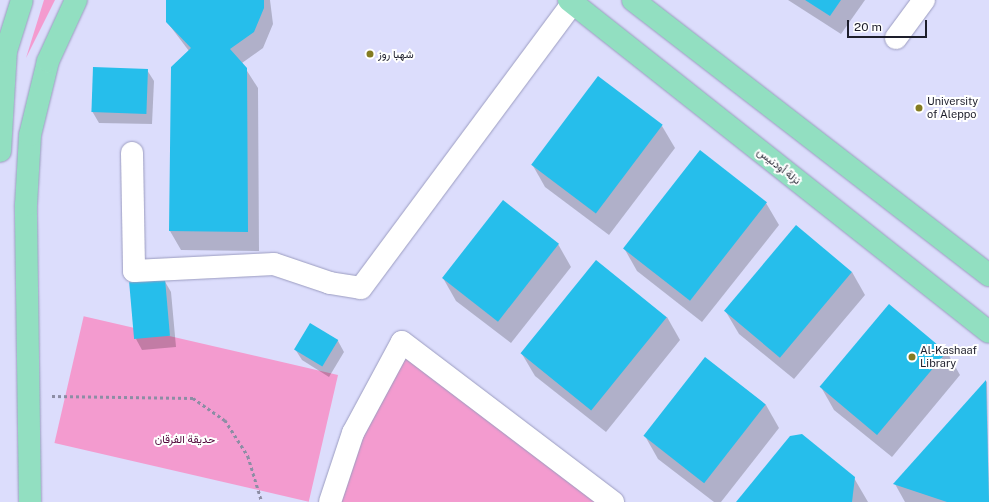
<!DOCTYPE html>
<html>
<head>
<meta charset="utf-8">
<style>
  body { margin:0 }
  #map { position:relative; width:989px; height:502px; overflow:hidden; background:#dcddfc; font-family:"Public Sans",Vazirmatn,sans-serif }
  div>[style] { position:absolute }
  .green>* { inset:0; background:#f39bcf; transform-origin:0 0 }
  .shadow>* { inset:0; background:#0003 }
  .building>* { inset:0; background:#26beeb; transform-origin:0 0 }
  .path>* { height:2.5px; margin-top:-1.25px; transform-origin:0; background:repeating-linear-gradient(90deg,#8c8da4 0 3px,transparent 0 6px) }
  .roads { filter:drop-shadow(0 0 1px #9b9cc0) drop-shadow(0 0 1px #9b9cc0) }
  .minor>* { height:22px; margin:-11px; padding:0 11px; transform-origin:11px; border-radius:11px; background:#fff }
  .major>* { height:22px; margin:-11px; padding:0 11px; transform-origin:11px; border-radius:11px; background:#92dfc1 }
  .dots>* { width:11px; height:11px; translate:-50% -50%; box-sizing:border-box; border:2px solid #fff; border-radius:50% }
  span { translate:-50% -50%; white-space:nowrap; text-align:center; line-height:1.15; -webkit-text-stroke:4px #fff; paint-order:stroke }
  .poi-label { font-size:11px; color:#1d1e2b }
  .left { translate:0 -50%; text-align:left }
  .street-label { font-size:11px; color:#1d1e2b }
  .park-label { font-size:11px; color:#52083c }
  .scale { position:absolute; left:847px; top:20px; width:80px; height:18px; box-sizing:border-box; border:2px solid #1d1e2b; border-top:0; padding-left:5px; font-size:12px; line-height:14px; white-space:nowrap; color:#1d1e2b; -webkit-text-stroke:3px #fff; paint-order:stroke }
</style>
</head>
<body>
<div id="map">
  <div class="green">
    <div style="clip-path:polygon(44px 0,55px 0,26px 58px)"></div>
    <div style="clip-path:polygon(402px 342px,613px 502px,331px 502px)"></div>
    <div style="left:338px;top:375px;width:130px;height:261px;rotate:103deg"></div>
  </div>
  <div class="shadow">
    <div style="clip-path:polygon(167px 0,270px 0,273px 24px,263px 48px,242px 63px,258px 88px,259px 251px,181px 250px,170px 231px,189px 51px,167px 22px)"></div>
    <div style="clip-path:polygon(788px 0,865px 0,841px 34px)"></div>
    <div style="clip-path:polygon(147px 70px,154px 81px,152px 124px,99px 123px,92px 111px)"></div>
    <div style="clip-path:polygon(662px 126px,675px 148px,609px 235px,545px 187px,532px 164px)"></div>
    <div style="clip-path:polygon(766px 203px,779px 225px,702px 322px,637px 271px,624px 248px)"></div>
    <div style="clip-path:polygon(558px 244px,571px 267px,511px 343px,456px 301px,443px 278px)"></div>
    <div style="clip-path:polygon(852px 272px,865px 295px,794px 379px,739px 334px,726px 312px)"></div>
    <div style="clip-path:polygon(164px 280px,171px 292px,176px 347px,142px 350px,136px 339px)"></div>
    <div style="clip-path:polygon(667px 317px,680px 340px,606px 432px,535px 376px,522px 354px)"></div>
    <div style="clip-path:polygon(310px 325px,338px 341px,344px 352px,329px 377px,302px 360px,295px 349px)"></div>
    <div style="clip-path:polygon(947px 352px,960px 375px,892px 457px,834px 410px,821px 387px)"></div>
    <div style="clip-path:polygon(705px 358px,766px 405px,779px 428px,721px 502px,714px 502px,658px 459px,645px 436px)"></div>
    <div style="clip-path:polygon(987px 381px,989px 502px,905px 502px,895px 484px)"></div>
    <div style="clip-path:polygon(854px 478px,868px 502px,737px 502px)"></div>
  </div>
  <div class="building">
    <div style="clip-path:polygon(166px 0,264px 0,264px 8px,254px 32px,230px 49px,247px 68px,248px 232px,169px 231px,171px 67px,191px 48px,166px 22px)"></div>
    <div style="clip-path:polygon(805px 0,841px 0,830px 16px)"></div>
    <div style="left:93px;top:67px;width:55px;height:45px;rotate:2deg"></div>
    <div style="left:598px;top:76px;width:81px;height:111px;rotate:37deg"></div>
    <div style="left:700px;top:150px;width:85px;height:125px;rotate:38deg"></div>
    <div style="left:503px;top:200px;width:71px;height:99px;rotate:38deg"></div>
    <div style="left:796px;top:225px;width:73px;height:112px;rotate:40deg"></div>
    <div style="left:596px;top:260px;width:91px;height:120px;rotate:39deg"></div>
    <div style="left:165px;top:279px;width:57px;height:36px;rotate:85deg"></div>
    <div style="left:889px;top:304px;width:75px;height:108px;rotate:40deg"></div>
    <div style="left:310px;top:323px;width:33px;height:31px;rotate:31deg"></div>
    <div style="left:705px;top:357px;width:77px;height:100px;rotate:38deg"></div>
    <div style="clip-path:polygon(986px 380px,989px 502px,947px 502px,893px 484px)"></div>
    <div style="clip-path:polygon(802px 434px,855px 477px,852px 502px,736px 502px,790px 436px)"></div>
  </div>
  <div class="path">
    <div style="left:52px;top:396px;width:141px;rotate:0.8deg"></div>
    <div style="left:193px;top:398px;width:39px;rotate:35deg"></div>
    <div style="left:225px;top:420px;width:43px;rotate:57.4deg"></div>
    <div style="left:248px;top:456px;width:48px;rotate:73.1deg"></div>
  </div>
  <div class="roads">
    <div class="minor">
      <div style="left:896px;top:38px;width:47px;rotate:-53.6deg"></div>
      <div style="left:132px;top:153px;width:118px;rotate:89deg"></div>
      <div style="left:134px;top:271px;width:140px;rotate:-2.9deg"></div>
      <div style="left:274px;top:264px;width:59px;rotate:18.7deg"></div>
      <div style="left:330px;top:283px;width:31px;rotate:9deg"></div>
      <div style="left:361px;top:288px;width:355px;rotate:-53.4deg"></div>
      <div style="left:330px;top:502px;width:73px;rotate:-71.6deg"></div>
      <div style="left:353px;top:433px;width:103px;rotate:-61.7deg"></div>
      <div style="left:402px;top:342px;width:265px;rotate:37.2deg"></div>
    </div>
    <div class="major">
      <div style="left:569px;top:0;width:535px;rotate:38.33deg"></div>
      <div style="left:633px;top:0;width:450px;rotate:37.7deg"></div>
      <div style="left:0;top:151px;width:100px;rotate:-86.6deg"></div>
      <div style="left:6px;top:51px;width:53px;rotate:-72.6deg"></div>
      <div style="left:30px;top:502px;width:297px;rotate:-90.8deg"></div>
      <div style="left:26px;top:205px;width:70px;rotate:-86.7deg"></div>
      <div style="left:30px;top:135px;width:76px;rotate:-76.3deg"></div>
      <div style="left:48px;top:61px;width:67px;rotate:-65.3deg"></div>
    </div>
  </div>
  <div class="dots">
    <div style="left:370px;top:54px;background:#847c22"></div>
    <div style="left:919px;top:108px;background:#847c22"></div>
    <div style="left:912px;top:357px;background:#847c22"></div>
  </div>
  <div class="poi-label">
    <span class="left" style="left:378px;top:54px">شهبا روز</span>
    <span class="left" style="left:927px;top:108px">University<br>of Aleppo</span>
    <span class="left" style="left:920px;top:357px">Al-Kashaaf<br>Library</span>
  </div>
  <div class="street-label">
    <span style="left:779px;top:166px;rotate:38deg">نزلة أودنيس</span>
  </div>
  <div class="park-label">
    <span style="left:185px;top:439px">حديقة الفرقان</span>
  </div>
  <div class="scale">20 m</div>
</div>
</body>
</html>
